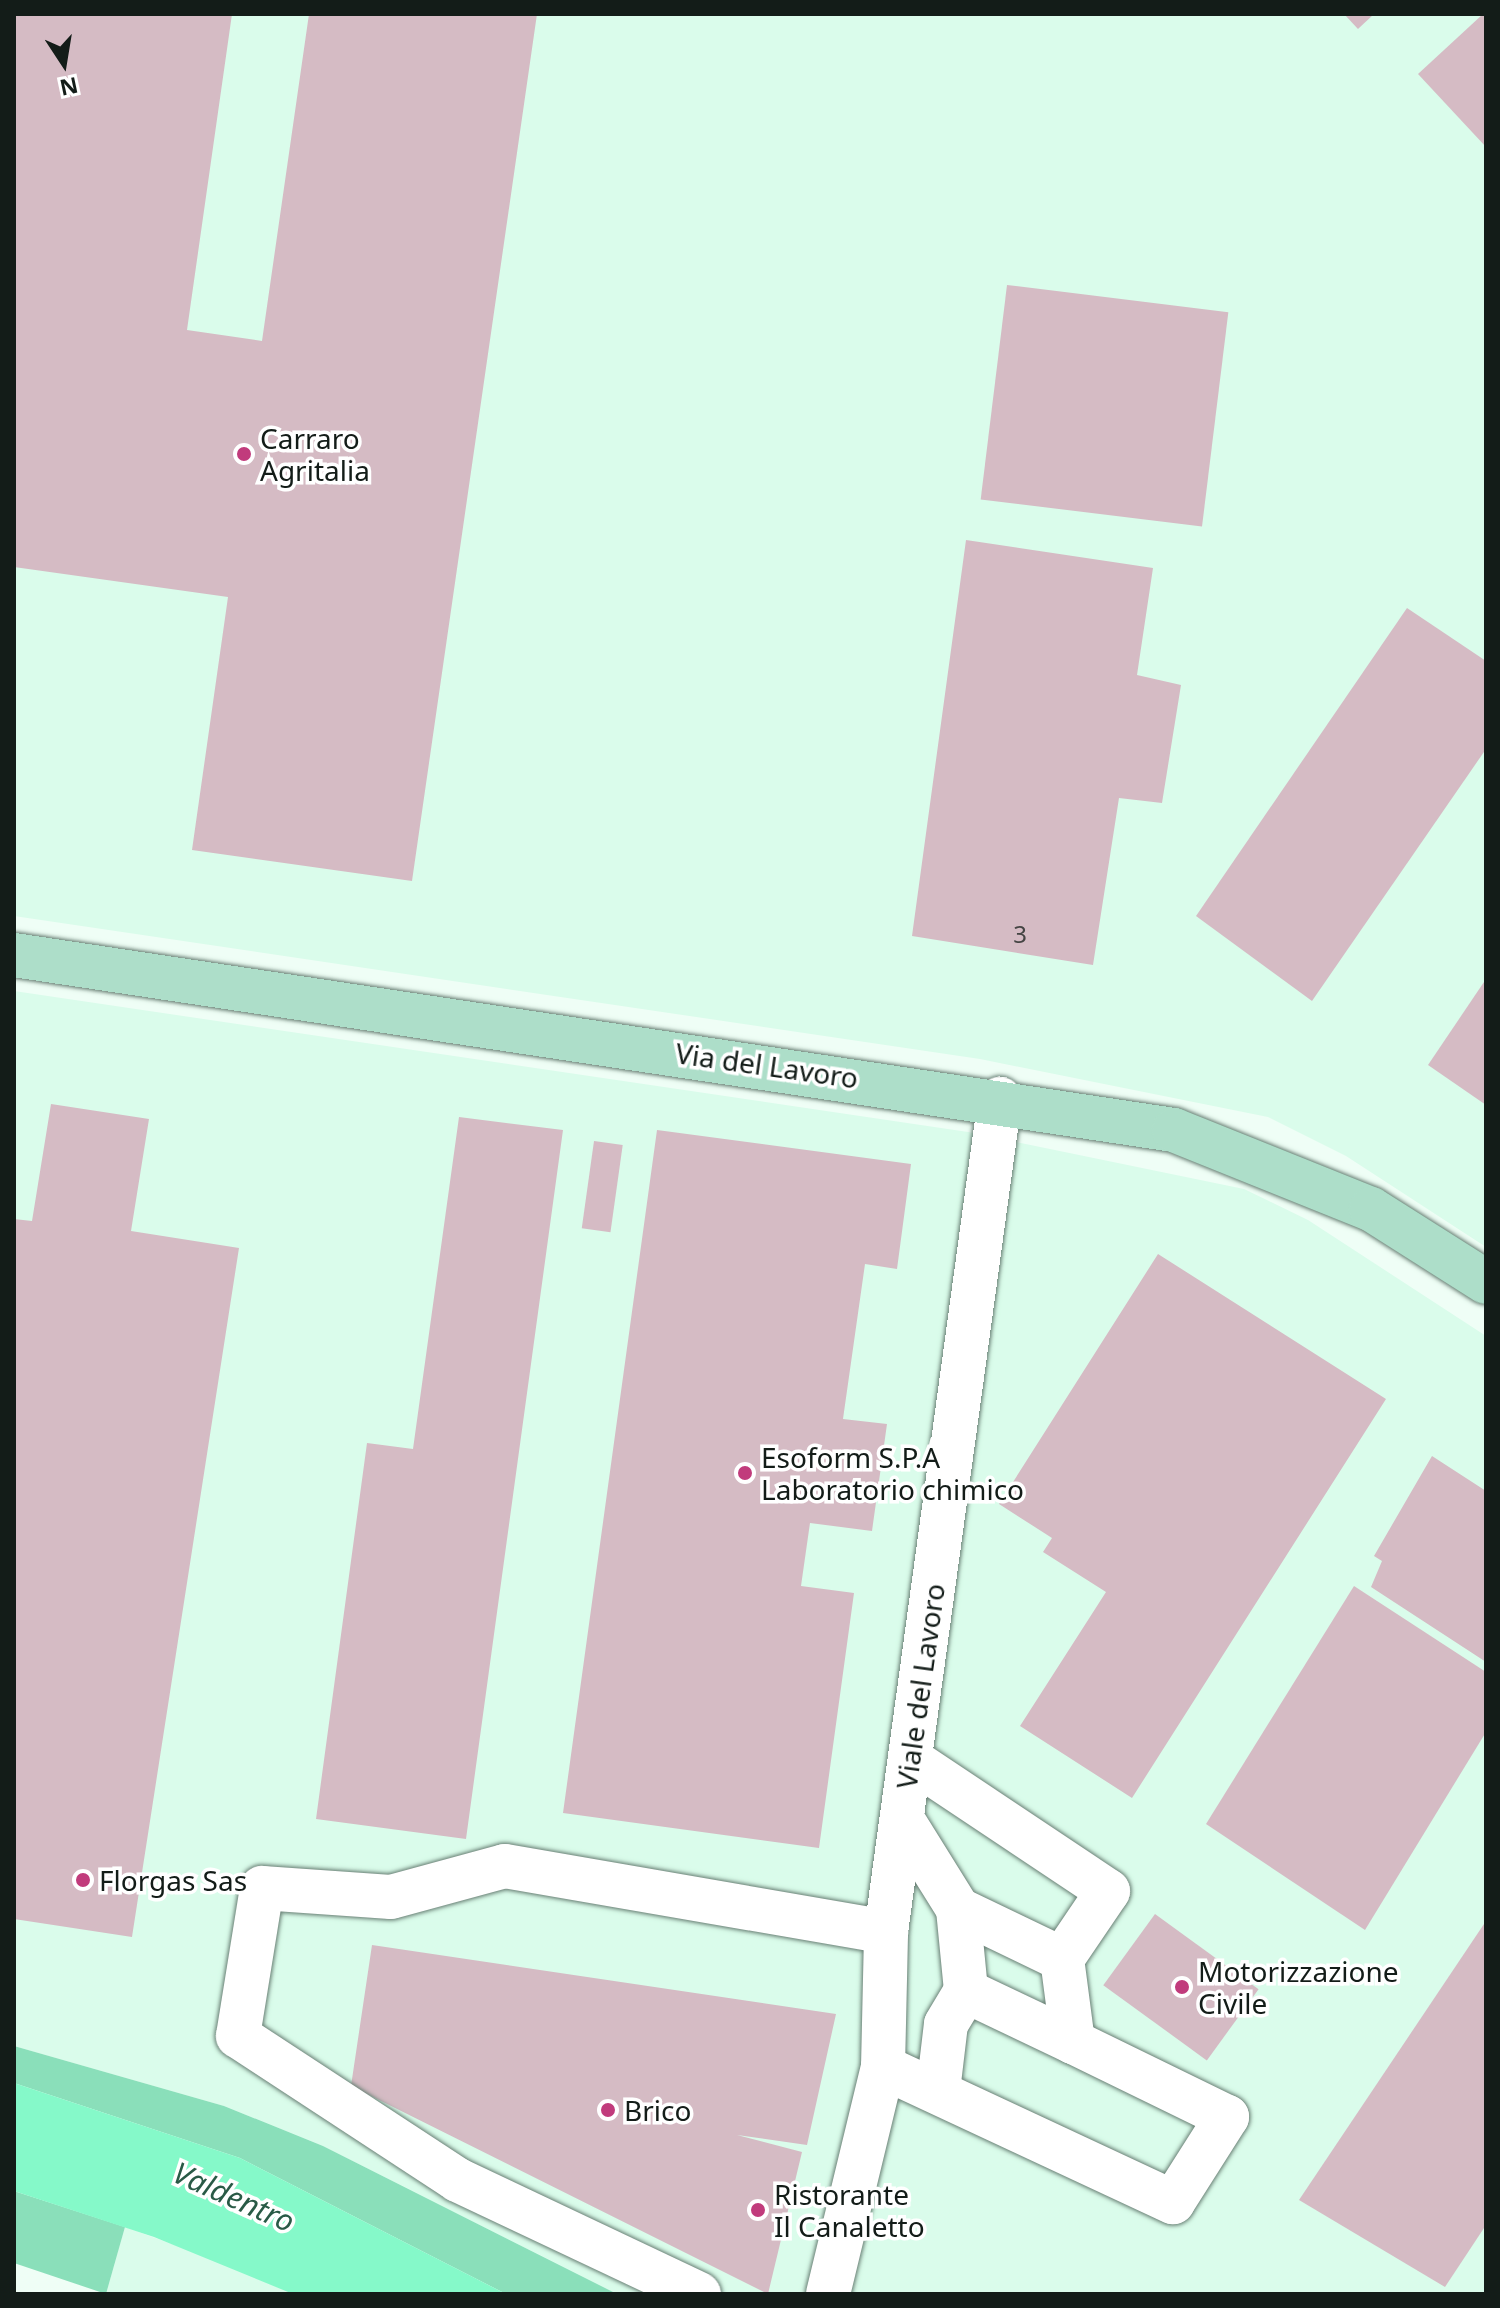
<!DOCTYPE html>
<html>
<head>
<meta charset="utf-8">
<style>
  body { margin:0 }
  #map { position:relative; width:1500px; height:2308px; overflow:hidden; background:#effef6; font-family:"Noto Sans",sans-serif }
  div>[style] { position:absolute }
  .built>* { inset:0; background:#dafceb }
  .green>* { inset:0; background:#8adfba }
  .water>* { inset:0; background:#85f9c9 }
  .building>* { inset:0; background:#d5bbc4; transform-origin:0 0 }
  .roads { filter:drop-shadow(0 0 2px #698075) drop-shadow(0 0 2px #698075) }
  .minor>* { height:44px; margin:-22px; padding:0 22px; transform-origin:22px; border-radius:22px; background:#fff }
  .major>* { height:44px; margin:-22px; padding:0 22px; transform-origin:22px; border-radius:22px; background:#addec9 }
  .dots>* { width:22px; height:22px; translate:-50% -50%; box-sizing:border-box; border:4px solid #fff; border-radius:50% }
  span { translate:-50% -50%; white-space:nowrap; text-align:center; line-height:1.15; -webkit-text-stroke:7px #fff; paint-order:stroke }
  .number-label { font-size:24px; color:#444443 }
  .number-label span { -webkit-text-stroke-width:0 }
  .poi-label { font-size:28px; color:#131c18 }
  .left { translate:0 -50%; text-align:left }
  .street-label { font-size:28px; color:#131c18 }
  .water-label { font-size:30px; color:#295a46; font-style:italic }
  .frame { position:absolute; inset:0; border:16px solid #131c18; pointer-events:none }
  .north { position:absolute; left:24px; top:24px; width:80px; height:80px; -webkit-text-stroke:6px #fff; paint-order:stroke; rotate:168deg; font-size:22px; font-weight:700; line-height:32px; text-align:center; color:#131c18 }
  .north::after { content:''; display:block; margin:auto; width:28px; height:36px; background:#131c18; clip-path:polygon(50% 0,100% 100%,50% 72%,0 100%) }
</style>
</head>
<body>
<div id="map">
  <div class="built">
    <div style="clip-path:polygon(14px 14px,1486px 14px,1486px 1247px,1346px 1156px,1268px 1117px,980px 1059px,14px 916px)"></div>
    <div style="clip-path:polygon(14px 991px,968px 1132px,1244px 1189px,1308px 1220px,1486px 1336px,1486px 2294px,617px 2294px,323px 2146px,224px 2106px,14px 2046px)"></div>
    <div style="clip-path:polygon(125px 2227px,249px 2272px,293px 2294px,106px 2294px)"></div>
  </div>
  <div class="green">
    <div style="clip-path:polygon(14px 2046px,224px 2106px,323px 2146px,617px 2294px,506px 2294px,240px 2158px,14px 2083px)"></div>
    <div style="clip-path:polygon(14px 2191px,125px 2227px,106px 2294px,14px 2263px)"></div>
  </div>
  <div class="water">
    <div style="clip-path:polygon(14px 2083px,240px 2158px,506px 2294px,293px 2294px,154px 2237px,14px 2191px)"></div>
  </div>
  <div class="building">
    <div style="clip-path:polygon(14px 14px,232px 14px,187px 330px,262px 341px,309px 14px,537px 14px,412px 881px,192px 850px,228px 597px,14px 567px)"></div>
    <div style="clip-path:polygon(1344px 14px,1374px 14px,1358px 29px)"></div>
    <div style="clip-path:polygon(1483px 14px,1486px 14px,1486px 147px,1418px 74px)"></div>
    <div style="left:1007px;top:285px;width:223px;height:216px;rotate:7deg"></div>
    <div style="clip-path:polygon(966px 540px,1153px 568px,1137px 675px,1181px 685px,1162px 803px,1119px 798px,1093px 965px,912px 936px)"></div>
    <div style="clip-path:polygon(1407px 608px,1486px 661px,1486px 749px,1312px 1001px,1196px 916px)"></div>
    <div style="clip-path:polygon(1486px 979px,1486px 1105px,1428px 1065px)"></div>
    <div style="clip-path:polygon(51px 1104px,149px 1119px,131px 1231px,239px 1248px,132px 1937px,14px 1919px,14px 1219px,32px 1221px)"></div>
    <div style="clip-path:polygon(459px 1117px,563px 1130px,466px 1839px,316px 1819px,367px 1443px,413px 1449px)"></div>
    <div style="clip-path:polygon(657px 1130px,911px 1164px,897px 1269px,865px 1264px,843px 1419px,887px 1424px,872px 1531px,810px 1523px,801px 1586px,854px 1593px,819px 1848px,563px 1813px)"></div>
    <div style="left:594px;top:1141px;width:29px;height:88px;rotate:8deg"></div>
    <div style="clip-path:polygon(1158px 1254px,1386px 1399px,1132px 1798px,1020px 1726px,1106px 1592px,1043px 1552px,1052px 1538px,999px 1504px)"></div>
    <div style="clip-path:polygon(1432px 1456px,1486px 1491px,1486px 1662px,1371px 1587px,1382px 1561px,1374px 1556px)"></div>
    <div style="clip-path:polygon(1354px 1586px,1486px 1672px,1486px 1732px,1365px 1930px,1206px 1824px)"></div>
    <div style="left:1155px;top:1914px;width:128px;height:88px;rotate:36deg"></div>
    <div style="clip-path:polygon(1486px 1921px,1486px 2225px,1445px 2287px,1299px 2200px)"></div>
    <div style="clip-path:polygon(372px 1945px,836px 2014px,807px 2145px,737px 2135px,802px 2152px,768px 2294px,351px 2086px)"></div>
  </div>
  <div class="roads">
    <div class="minor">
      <div style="left:902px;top:1819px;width:106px;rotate:58.1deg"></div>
      <div style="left:958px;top:1909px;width:115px;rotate:25.7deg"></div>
      <div style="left:958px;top:1909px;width:82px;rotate:84.4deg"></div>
      <div style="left:966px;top:1991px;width:119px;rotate:25.5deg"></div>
      <div style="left:883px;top:2067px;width:320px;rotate:25deg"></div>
      <div style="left:1173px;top:2202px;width:101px;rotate:-57.6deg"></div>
      <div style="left:1227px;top:2117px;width:171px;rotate:-154deg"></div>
      <div style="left:1073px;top:2042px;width:84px;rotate:-97.5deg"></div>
      <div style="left:1062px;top:1959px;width:82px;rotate:-55.9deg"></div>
      <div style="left:1108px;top:1891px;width:238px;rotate:-146.3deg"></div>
      <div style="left:938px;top:2091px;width:67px;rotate:-83.2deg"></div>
      <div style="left:946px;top:2024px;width:39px;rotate:-59deg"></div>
      <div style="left:699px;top:2294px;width:267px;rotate:-154.7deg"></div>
      <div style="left:458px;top:2180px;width:263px;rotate:-146.8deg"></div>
      <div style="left:238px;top:2036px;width:150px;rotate:-80.8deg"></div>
      <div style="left:262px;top:1888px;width:129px;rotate:4deg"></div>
      <div style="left:391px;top:1897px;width:118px;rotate:-15.2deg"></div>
      <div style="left:505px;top:1866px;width:387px;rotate:9.8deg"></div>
      <div style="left:828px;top:2294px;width:234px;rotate:-76.4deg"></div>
      <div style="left:883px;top:2067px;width:135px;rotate:-88.7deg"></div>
      <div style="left:886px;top:1932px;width:841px;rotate:-82.21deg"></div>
    </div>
    <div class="major">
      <div style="left:14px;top:955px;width:1173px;rotate:8.58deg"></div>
      <div style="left:1174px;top:1130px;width:212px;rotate:21.9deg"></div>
      <div style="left:1371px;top:1209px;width:136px;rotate:32.4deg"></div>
    </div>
  </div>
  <div class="dots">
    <div style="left:244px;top:454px;background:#c13b7c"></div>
    <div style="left:745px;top:1473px;background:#c13b7c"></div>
    <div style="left:83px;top:1880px;background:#c13b7c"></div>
    <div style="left:1182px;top:1987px;background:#c13b7c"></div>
    <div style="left:608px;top:2110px;background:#c13b7c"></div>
    <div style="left:758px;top:2210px;background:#c13b7c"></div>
  </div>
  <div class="number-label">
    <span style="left:1020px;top:934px">3</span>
  </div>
  <div class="poi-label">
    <span class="left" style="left:260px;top:454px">Carraro<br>Agritalia</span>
    <span class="left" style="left:761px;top:1473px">Esoform S.P.A<br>Laboratorio chimico</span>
    <span class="left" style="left:99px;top:1880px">Florgas Sas</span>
    <span class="left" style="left:1198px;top:1987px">Motorizzazione<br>Civile</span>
    <span class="left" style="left:624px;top:2110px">Brico</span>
    <span class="left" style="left:774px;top:2210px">Ristorante<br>Il Canaletto</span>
  </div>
  <div class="street-label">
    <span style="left:767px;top:1065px;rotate:8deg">Via del Lavoro</span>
    <span style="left:920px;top:1686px;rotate:-82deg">Viale del Lavoro</span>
  </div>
  <div class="water-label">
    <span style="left:234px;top:2197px;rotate:24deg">Valdentro</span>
  </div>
  <div class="frame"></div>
  <div class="north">N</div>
</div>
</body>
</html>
